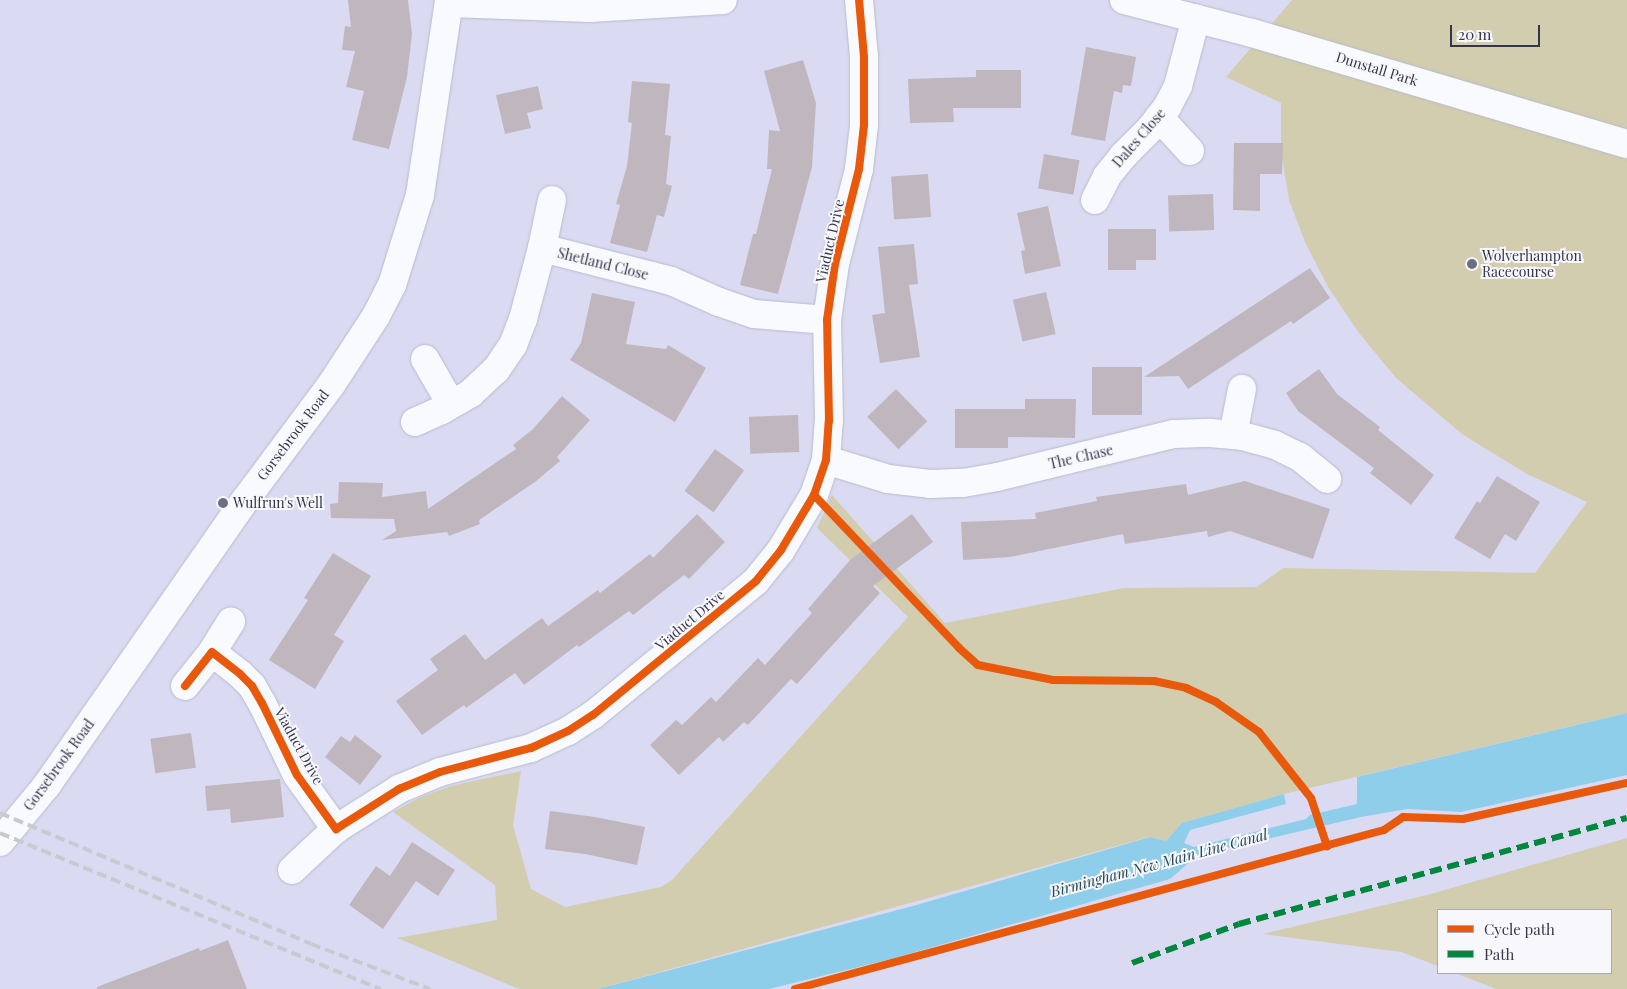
<!DOCTYPE html>
<html>
<head>
<meta charset="utf-8">
<style>
  body { margin:0 }
  #map { position:relative; width:1627px; height:989px; overflow:hidden; background:#dadbf2; font-family:"Playfair Display",serif }
  div>[style] { position:absolute }
  .green>* { inset:0; background:#d2cdaf }
  .water>* { inset:0; background:#8fceea }
  .building>* { inset:0; background:#c0b6bd; transform-origin:0 0 }
  .roads { filter:drop-shadow(0 0 1px #b8bacd) drop-shadow(0 0 1px #b8bacd) }
  .street>* { height:28px; margin:-14px; padding:0 14px; transform-origin:14px; border-radius:14px; background:#f9fafd }
  .secondary>* { height:28px; margin:-14px; padding:0 14px; transform-origin:14px; border-radius:14px; background:#f9fafd }
  .rail>* { height:4px; margin-top:-2px; transform-origin:0; background:repeating-linear-gradient(90deg,#c9c9d0 0 10px,transparent 0 15px) }
  .quiet>* { height:6px; margin-top:-3px; transform-origin:0; background:repeating-linear-gradient(90deg,#00873e 0 12px,transparent 0 18px) }
  .cycleway>* { height:8px; margin:-4px; padding:0 4px; transform-origin:4px; border-radius:4px; background:#e8590c }
  .dots>* { width:14px; height:14px; translate:-50% -50%; box-sizing:border-box; border:2px solid #f7f7fc; border-radius:50% }
  span { translate:-50% -50%; white-space:nowrap; text-align:center; line-height:1.15; -webkit-text-stroke:4px #f7f7fc; paint-order:stroke }
  .street-label { font-size:14px; color:#34354a }
  .poi-label { font-size:14px; color:#34354a }
  .left { translate:0 -50%; text-align:left }
  .water-label { font-size:15px; color:#204956; font-style:italic }
  .legend { position:absolute; left:1437px; top:909px; width:175px; height:65px; box-sizing:border-box; background:#f7f7fc; border:1px solid #a9a9b5; margin:0; padding:6px 9px; list-style:none; font-size:15px; color:#34354a }
  .legend li { display:flex; align-items:center; gap:10px; height:25px }
  .legend b { width:25px; border:1px solid #a9a9b5 }
  .scale { position:absolute; left:1450px; top:25px; width:90px; height:22px; box-sizing:border-box; border:2px solid #34354a; border-top:0; padding-left:6px; font-size:15px; line-height:18px; white-space:nowrap; color:#34354a; -webkit-text-stroke:4px #f7f7fc; paint-order:stroke }
</style>
</head>
<body>
<div id="map">
  <div class="green">
    <div style="clip-path:polygon(1292px 0,1627px 0,1627px 713px,1284px 794px,1182px 823px,1166px 841px,1149px 837px,598px 989px,519px 989px,397px 938px,497px 920px,495px 885px,393px 812px,421px 797px,451px 786px,521px 771px,513px 825px,531px 889px,565px 907px,661px 887px,672px 880px,908px 617px,817px 528px,832px 495px,945px 623px,1124px 588px,1257px 587px,1283px 568px,1535px 573px,1587px 502px,1527px 474px,1462px 434px,1396px 378px,1359px 333px,1328px 287px,1305px 242px,1289px 200px,1281px 152px,1281px 103px,1226px 77px)"></div>
    <div style="clip-path:polygon(1627px 838px,1627px 989px,1496px 989px,1455px 973px,1611px 973px,1611px 910px,1438px 910px,1438px 966px,1401px 952px,1263px 934px,1427px 895px)"></div>
  </div>
  <div class="water">
    <div style="clip-path:polygon(1627px 713px,1627px 775px,1461px 812px,1407px 809px,1361px 817px,1198px 855px,1170px 879px,891px 959px,769px 989px,598px 989px,913px 906px,1150px 837px,1166px 841px,1182px 823px,1284px 794px,1286px 804px,1190px 830px,1184px 843px,1194px 847px,1306px 819px,1310px 815px,1357px 804px,1357px 777px)"></div>
  </div>
  <div class="building">
    <div style="clip-path:polygon(348px 0,408px 0,412px 34px,407px 77px,389px 149px,352px 140px,364px 91px,346px 87px,355px 51px,342px 50px,345px 26px,351px 27px)"></div>
    <div style="clip-path:polygon(1086px 47px,1136px 57px,1131px 86px,1123px 85px,1122px 93px,1114px 91px,1105px 141px,1071px 135px)"></div>
    <div style="clip-path:polygon(803px 60px,816px 103px,812px 167px,778px 294px,740px 285px,753px 234px,756px 234px,772px 169px,767px 169px,769px 130px,780px 131px,764px 71px)"></div>
    <div style="clip-path:polygon(976px 70px,1021px 70px,1021px 108px,953px 108px,954px 122px,910px 123px,908px 79px,976px 77px)"></div>
    <div style="clip-path:polygon(632px 81px,670px 84px,665px 135px,671px 136px,666px 184px,672px 186px,664px 217px,657px 215px,647px 252px,610px 243px,620px 205px,616px 204px,627px 166px,632px 123px,628px 122px)"></div>
    <div style="clip-path:polygon(538px 86px,543px 109px,527px 113px,531px 128px,505px 134px,496px 95px)"></div>
    <div style="clip-path:polygon(1234px 143px,1283px 143px,1282px 174px,1260px 174px,1260px 211px,1233px 210px)"></div>
    <div style="left:1044px;top:154px;width:36px;height:35px;rotate:10deg"></div>
    <div style="left:928px;top:174px;width:43px;height:37px;rotate:86deg"></div>
    <div style="left:1213px;top:194px;width:36px;height:45px;rotate:88deg"></div>
    <div style="clip-path:polygon(1048px 206px,1061px 266px,1025px 274px,1021px 251px,1025px 250px,1017px 213px)"></div>
    <div style="clip-path:polygon(1108px 229px,1156px 229px,1156px 260px,1136px 260px,1136px 270px,1108px 270px)"></div>
    <div style="clip-path:polygon(914px 244px,918px 284px,909px 285px,920px 357px,880px 363px,872px 315px,885px 313px,878px 247px)"></div>
    <div style="clip-path:polygon(1310px 268px,1330px 298px,1293px 324px,1291px 321px,1188px 389px,1179px 376px,1144px 377px)"></div>
    <div style="left:1046px;top:292px;width:43px;height:34px;rotate:77deg"></div>
    <div style="clip-path:polygon(592px 293px,635px 302px,626px 344px,666px 349px,668px 345px,706px 368px,675px 422px,570px 360px,581px 343px)"></div>
    <div style="left:1092px;top:367px;width:50px;height:48px"></div>
    <div style="clip-path:polygon(1319px 369px,1337px 394px,1380px 427px,1378px 430px,1434px 475px,1411px 505px,1370px 473px,1374px 468px,1298px 411px,1286px 393px)"></div>
    <div style="left:896px;top:389px;width:45px;height:40px;rotate:46deg"></div>
    <div style="clip-path:polygon(562px 396px,590px 420px,557px 457px,560px 461px,535px 482px,479px 520px,480px 524px,449px 536px,447px 532px,382px 540px,396px 531px,394px 519px,331px 518px,330px 504px,338px 503px,339px 482px,383px 483px,382px 497px,426px 491px,428px 509px,516px 449px,513px 445px,533px 429px)"></div>
    <div style="clip-path:polygon(1025px 399px,1076px 399px,1075px 438px,1008px 437px,1008px 448px,955px 448px,955px 409px,1025px 409px)"></div>
    <div style="left:798px;top:415px;width:37px;height:49px;rotate:88deg"></div>
    <div style="left:715px;top:449px;width:36px;height:52px;rotate:36deg"></div>
    <div style="clip-path:polygon(1497px 476px,1540px 502px,1516px 541px,1505px 534px,1490px 559px,1454px 538px,1477px 501px,1480px 503px)"></div>
    <div style="clip-path:polygon(1245px 481px,1330px 509px,1313px 559px,1230px 531px,1208px 537px,1207px 531px,1125px 544px,1123px 534px,1010px 557px,963px 560px,961px 522px,1036px 519px,1035px 513px,1097px 501px,1096px 497px,1186px 484px,1188px 495px)"></div>
    <div style="clip-path:polygon(697px 514px,725px 542px,689px 579px,684px 575px,633px 615px,629px 611px,579px 647px,577px 645px,524px 685px,515px 673px,466px 708px,464px 705px,422px 735px,396px 701px,438px 670px,430px 659px,465px 634px,485px 660px,542px 618px,548px 626px,598px 590px,600px 593px,650px 554px,653px 558px)"></div>
    <div style="clip-path:polygon(912px 514px,933px 542px,873px 586px,880px 593px,797px 684px,791px 679px,748px 725px,744px 722px,723px 742px,719px 737px,679px 775px,650px 745px,676px 720px,682px 725px,711px 697px,716px 702px,758px 658px,765px 665px,812px 613px,808px 609px,850px 560px)"></div>
    <div style="clip-path:polygon(333px 553px,371px 576px,334px 635px,344px 641px,315px 689px,269px 660px,308px 600px,304px 598px)"></div>
    <div style="left:191px;top:733px;width:35px;height:41px;rotate:82deg"></div>
    <div style="clip-path:polygon(355px 735px,382px 756px,360px 785px,325px 757px,341px 736px,350px 742px)"></div>
    <div style="clip-path:polygon(280px 779px,284px 817px,231px 823px,230px 809px,207px 811px,205px 786px)"></div>
    <div style="clip-path:polygon(550px 811px,595px 817px,645px 827px,637px 865px,585px 854px,545px 849px)"></div>
    <div style="clip-path:polygon(412px 842px,455px 870px,438px 896px,416px 881px,383px 929px,349px 905px,376px 866px,390px 876px)"></div>
    <div style="clip-path:polygon(228px 940px,247px 989px,97px 989px,97px 987px,199px 948px,200px 951px)"></div>
  </div>
  <div class="roads">
    <div class="street">
      <div style="left:1252px;top:33px;width:391px;rotate:16.5deg"></div>
      <div style="left:1159px;top:117px;width:46px;rotate:47.6deg"></div>
      <div style="left:1095px;top:200px;width:27px;rotate:-63deg"></div>
      <div style="left:1107px;top:176px;width:26px;rotate:-51deg"></div>
      <div style="left:1123px;top:156px;width:38px;rotate:-45deg"></div>
      <div style="left:1150px;top:129px;width:28px;rotate:-52deg"></div>
      <div style="left:1167px;top:107px;width:24px;rotate:-62deg"></div>
      <div style="left:1178px;top:86px;width:70px;rotate:-75.2deg"></div>
      <div style="left:542px;top:248px;width:49px;rotate:-78.2deg"></div>
      <div style="left:425px;top:359px;width:52px;rotate:60deg"></div>
      <div style="left:415px;top:422px;width:30px;rotate:-24deg"></div>
      <div style="left:442px;top:410px;width:34px;rotate:-30deg"></div>
      <div style="left:471px;top:393px;width:34px;rotate:-43deg"></div>
      <div style="left:496px;top:370px;width:30px;rotate:-56deg"></div>
      <div style="left:513px;top:345px;width:28px;rotate:-69deg"></div>
      <div style="left:523px;top:319px;width:73px;rotate:-75deg"></div>
      <div style="left:542px;top:248px;width:133px;rotate:14.3deg"></div>
      <div style="left:671px;top:281px;width:52px;rotate:23.6deg"></div>
      <div style="left:719px;top:302px;width:37px;rotate:19deg"></div>
      <div style="left:754px;top:314px;width:73px;rotate:4.7deg"></div>
      <div style="left:1233px;top:435px;width:47px;rotate:-78.9deg"></div>
      <div style="left:826px;top:460px;width:65px;rotate:17deg"></div>
      <div style="left:888px;top:479px;width:42px;rotate:6.8deg"></div>
      <div style="left:930px;top:484px;width:33px;rotate:-2deg"></div>
      <div style="left:963px;top:483px;width:35px;rotate:-10deg"></div>
      <div style="left:997px;top:477px;width:182px;rotate:-13.7deg"></div>
      <div style="left:1174px;top:434px;width:36px;rotate:-2deg"></div>
      <div style="left:1210px;top:433px;width:32px;rotate:5deg"></div>
      <div style="left:1242px;top:436px;width:34px;rotate:15deg"></div>
      <div style="left:1275px;top:445px;width:28px;rotate:26deg"></div>
      <div style="left:1300px;top:457px;width:35px;rotate:39deg"></div>
      <div style="left:212px;top:652px;width:36px;rotate:-58deg"></div>
      <div style="left:185px;top:686px;width:43px;rotate:-51.5deg"></div>
      <div style="left:212px;top:652px;width:36px;rotate:38deg"></div>
      <div style="left:240px;top:674px;width:17px;rotate:45deg"></div>
      <div style="left:252px;top:686px;width:20px;rotate:60deg"></div>
      <div style="left:262px;top:703px;width:80px;rotate:64.1deg"></div>
      <div style="left:297px;top:775px;width:67px;rotate:54.2deg"></div>
      <div style="left:336px;top:829px;width:75px;rotate:-32.4deg"></div>
      <div style="left:399px;top:789px;width:44px;rotate:-22.5deg"></div>
      <div style="left:440px;top:772px;width:94px;rotate:-14.8deg"></div>
      <div style="left:531px;top:748px;width:41px;rotate:-24.7deg"></div>
      <div style="left:568px;top:731px;width:30px;rotate:-33deg"></div>
      <div style="left:593px;top:715px;width:211px;rotate:-39.4deg"></div>
      <div style="left:756px;top:581px;width:40px;rotate:-51deg"></div>
      <div style="left:781px;top:550px;width:64px;rotate:-59deg"></div>
      <div style="left:814px;top:495px;width:37px;rotate:-71deg"></div>
      <div style="left:826px;top:460px;width:39px;rotate:-86deg"></div>
      <div style="left:829px;top:421px;width:101px;rotate:-91.1deg"></div>
      <div style="left:827px;top:320px;width:57px;rotate:-81.9deg"></div>
      <div style="left:835px;top:264px;width:98px;rotate:-75.8deg"></div>
      <div style="left:859px;top:169px;width:44px;rotate:-83.5deg"></div>
      <div style="left:864px;top:125px;width:68px;rotate:-90deg"></div>
      <div style="left:864px;top:57px;width:57px;rotate:-95deg"></div>
      <div style="left:292px;top:870px;width:60px;rotate:-43deg"></div>
    </div>
    <div class="secondary">
      <div style="left:1124px;top:0;width:132px;rotate:14.5deg"></div>
      <div style="left:449px;top:3px;width:141px;rotate:2deg"></div>
      <div style="left:590px;top:8px;width:133px;rotate:-3.4deg"></div>
      <div style="left:0;top:842px;width:74px;rotate:-50.5deg"></div>
      <div style="left:47px;top:785px;width:348px;rotate:-55.2deg"></div>
      <div style="left:246px;top:499px;width:142px;rotate:-53.3deg"></div>
      <div style="left:331px;top:385px;width:82px;rotate:-56.9deg"></div>
      <div style="left:376px;top:316px;width:35px;rotate:-63deg"></div>
      <div style="left:392px;top:285px;width:94px;rotate:-72.7deg"></div>
      <div style="left:420px;top:195px;width:197px;rotate:-81.5deg"></div>
    </div>
  </div>
  <div class="rail">
    <div style="left:0;top:813px;width:337px;rotate:22.8deg"></div>
    <div style="left:311px;top:944px;width:127px;rotate:20.7deg"></div>
    <div style="left:0;top:833px;width:412px;rotate:22.3deg"></div>
  </div>
  <div class="quiet">
    <div style="left:1132px;top:963px;width:114px;rotate:-20deg"></div>
    <div style="left:1239px;top:924px;width:402px;rotate:-15.3deg"></div>
  </div>
  <div class="cycleway">
    <div style="left:814px;top:495px;width:211px;rotate:46.5deg"></div>
    <div style="left:959px;top:648px;width:25px;rotate:42deg"></div>
    <div style="left:978px;top:665px;width:76px;rotate:11.3deg"></div>
    <div style="left:1053px;top:680px;width:101px;rotate:0.6deg"></div>
    <div style="left:1154px;top:681px;width:33px;rotate:12deg"></div>
    <div style="left:1186px;top:688px;width:33px;rotate:25deg"></div>
    <div style="left:1216px;top:702px;width:52px;rotate:34.9deg"></div>
    <div style="left:1259px;top:732px;width:84px;rotate:51.8deg"></div>
    <div style="left:1311px;top:798px;width:51px;rotate:71.6deg"></div>
    <div style="left:185px;top:686px;width:43px;rotate:-51.5deg"></div>
    <div style="left:212px;top:652px;width:36px;rotate:38deg"></div>
    <div style="left:240px;top:674px;width:17px;rotate:45deg"></div>
    <div style="left:252px;top:686px;width:20px;rotate:60deg"></div>
    <div style="left:262px;top:703px;width:80px;rotate:64.1deg"></div>
    <div style="left:297px;top:775px;width:67px;rotate:54.2deg"></div>
    <div style="left:336px;top:829px;width:75px;rotate:-32.4deg"></div>
    <div style="left:399px;top:789px;width:44px;rotate:-22.5deg"></div>
    <div style="left:440px;top:772px;width:94px;rotate:-14.8deg"></div>
    <div style="left:531px;top:748px;width:41px;rotate:-24.7deg"></div>
    <div style="left:568px;top:731px;width:30px;rotate:-33deg"></div>
    <div style="left:593px;top:715px;width:211px;rotate:-39.4deg"></div>
    <div style="left:756px;top:581px;width:40px;rotate:-51deg"></div>
    <div style="left:781px;top:550px;width:64px;rotate:-59deg"></div>
    <div style="left:814px;top:495px;width:37px;rotate:-71deg"></div>
    <div style="left:826px;top:460px;width:39px;rotate:-86deg"></div>
    <div style="left:829px;top:421px;width:101px;rotate:-91.1deg"></div>
    <div style="left:827px;top:320px;width:57px;rotate:-81.9deg"></div>
    <div style="left:835px;top:264px;width:98px;rotate:-75.8deg"></div>
    <div style="left:859px;top:169px;width:44px;rotate:-83.5deg"></div>
    <div style="left:864px;top:125px;width:68px;rotate:-90deg"></div>
    <div style="left:864px;top:57px;width:57px;rotate:-95deg"></div>
    <div style="left:795px;top:989px;width:610px;rotate:-15.11deg"></div>
    <div style="left:1384px;top:830px;width:23px;rotate:-34deg"></div>
    <div style="left:1403px;top:817px;width:60px;rotate:1.9deg"></div>
    <div style="left:1463px;top:819px;width:168px;rotate:-12.4deg"></div>
  </div>
  <div class="dots">
    <div style="left:1472px;top:264px;background:#6e6f85"></div>
    <div style="left:223px;top:503px;background:#6e6f85"></div>
  </div>
  <div class="street-label">
    <span style="left:1377px;top:69px;rotate:17deg">Dunstall Park</span>
    <span style="left:1139px;top:138px;rotate:-49deg">Dales Close</span>
    <span style="left:830px;top:241px;rotate:-77deg">Viaduct Drive</span>
    <span style="left:603px;top:264px;rotate:14deg">Shetland Close</span>
    <span style="left:293px;top:435px;rotate:-53deg">Gorsebrook Road</span>
    <span style="left:1081px;top:457px;rotate:-13deg">The Chase</span>
    <span style="left:690px;top:620px;rotate:-40deg">Viaduct Drive</span>
    <span style="left:299px;top:746px;rotate:61deg">Viaduct Drive</span>
    <span style="left:59px;top:765px;rotate:-54deg">Gorsebrook Road</span>
  </div>
  <div class="poi-label">
    <span class="left" style="left:1482px;top:264px">Wolverhampton<br>Racecourse</span>
    <span class="left" style="left:233px;top:503px">Wulfrun's Well</span>
  </div>
  <div class="water-label">
    <span style="left:1159px;top:863px;rotate:-15deg">Birmingham New Main Line Canal</span>
  </div>
  <ul class="legend">
  <li><b style="height:6px;background:#e8590c"></b>Cycle path</li>
  <li><b style="height:6px;background:#00873e"></b>Path</li>
  </ul>
  <div class="scale">20 m</div>
</div>
</body>
</html>
